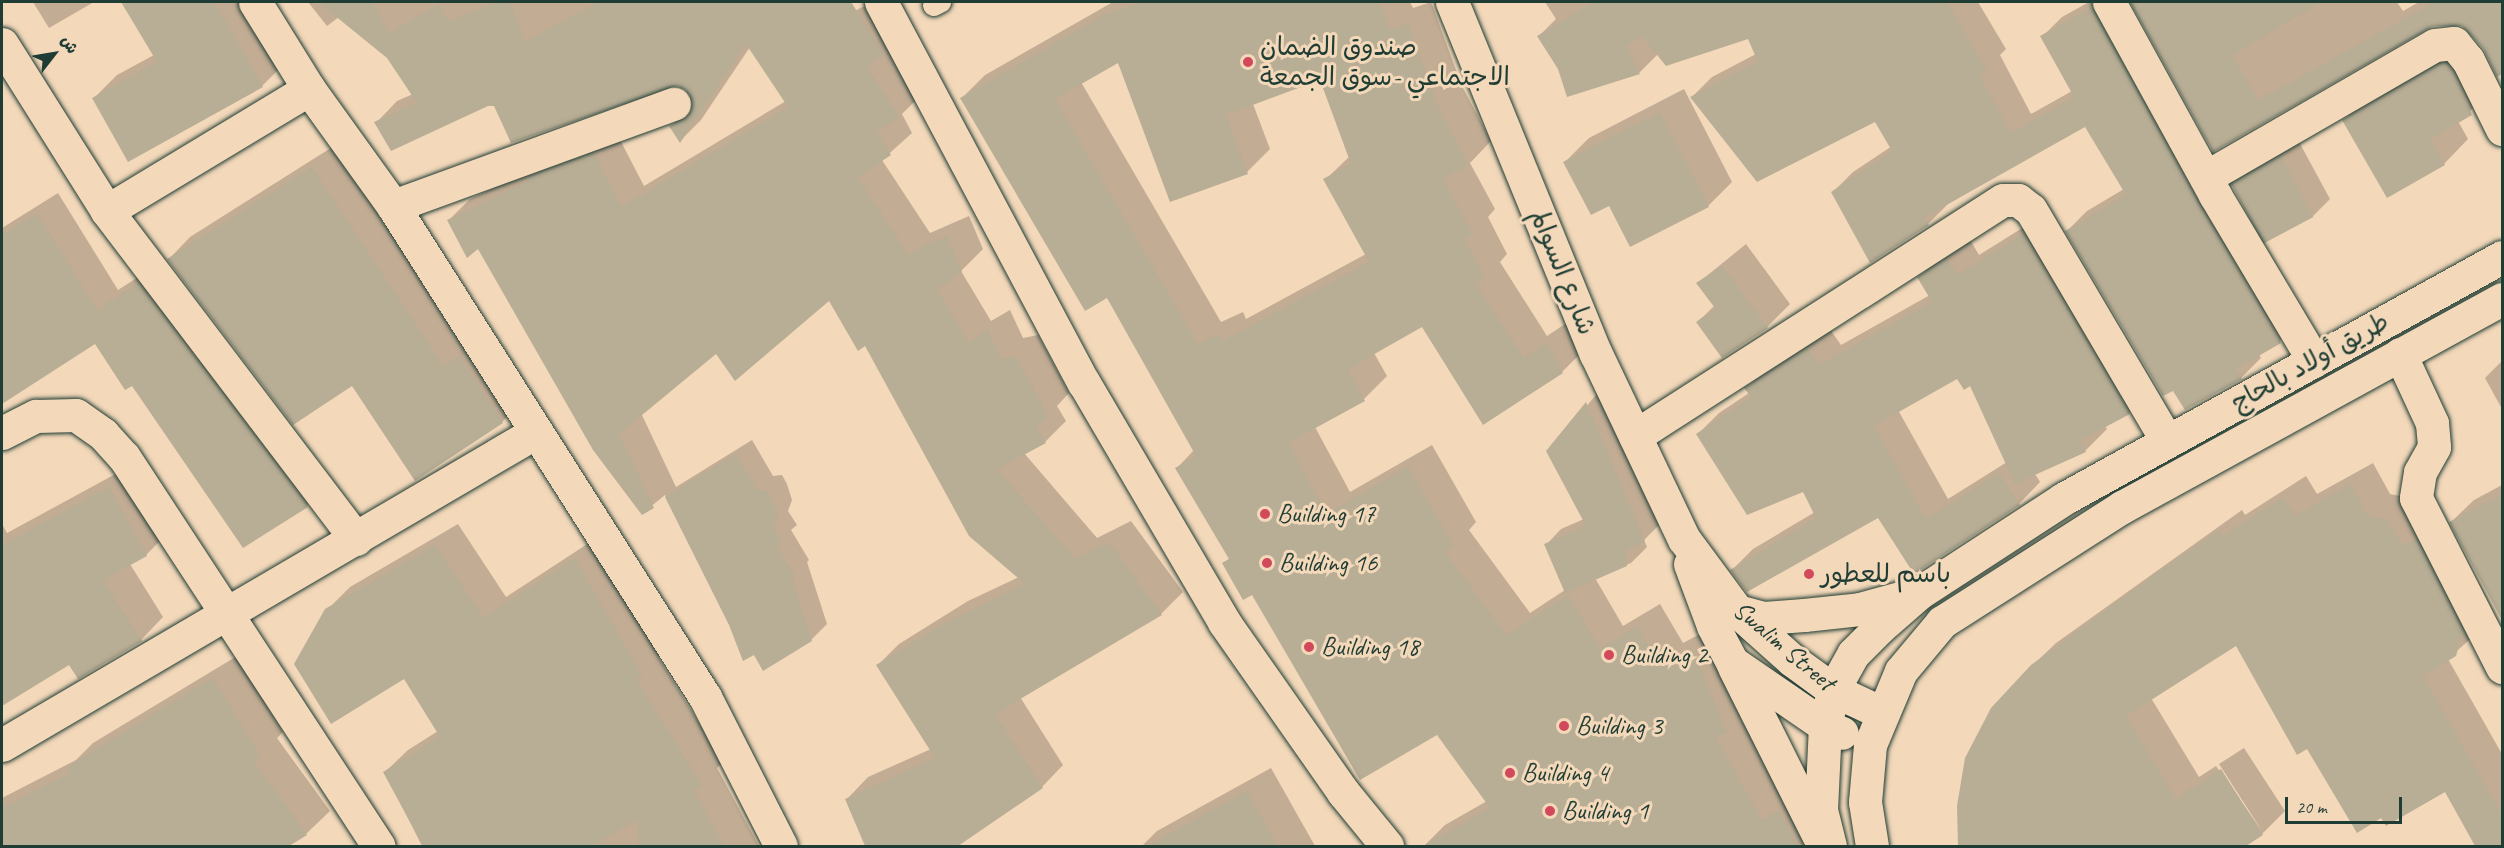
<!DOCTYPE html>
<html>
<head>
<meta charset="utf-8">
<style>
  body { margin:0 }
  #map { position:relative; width:2504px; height:848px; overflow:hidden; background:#f3d8ba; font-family:Caveat,"Playpen Sans Arabic",sans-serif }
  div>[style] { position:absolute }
  .shadow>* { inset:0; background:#0003 }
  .building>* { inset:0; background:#b8ad95; transform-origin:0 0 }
  .roads { filter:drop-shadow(0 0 2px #1f3d34) drop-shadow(0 0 2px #1f3d34) }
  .service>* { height:22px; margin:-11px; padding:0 11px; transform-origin:11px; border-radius:11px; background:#f3d8ba }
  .minor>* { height:33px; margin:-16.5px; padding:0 16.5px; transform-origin:16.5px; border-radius:16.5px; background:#f3d8ba }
  .secondary>* { height:33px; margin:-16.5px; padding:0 16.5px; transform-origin:16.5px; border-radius:16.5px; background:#f3d8ba }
  .dots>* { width:16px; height:16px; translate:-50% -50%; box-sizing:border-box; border:3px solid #f3d8ba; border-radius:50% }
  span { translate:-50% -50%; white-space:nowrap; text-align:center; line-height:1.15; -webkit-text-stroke:6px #f3d8ba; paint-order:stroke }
  .poi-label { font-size:26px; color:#1f3d34 }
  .left { translate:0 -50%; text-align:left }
  .street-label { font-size:26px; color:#1f3d34 }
  .frame { position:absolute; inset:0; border:3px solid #1f3d34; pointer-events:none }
  .north { position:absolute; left:24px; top:24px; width:60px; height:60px; -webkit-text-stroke:4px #f3d8ba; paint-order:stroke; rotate:59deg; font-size:16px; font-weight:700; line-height:24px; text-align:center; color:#1f3d34 }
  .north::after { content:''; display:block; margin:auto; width:21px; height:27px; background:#1f3d34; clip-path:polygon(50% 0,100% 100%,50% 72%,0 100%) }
  .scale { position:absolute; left:2285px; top:797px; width:117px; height:27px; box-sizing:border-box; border:3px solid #1f3d34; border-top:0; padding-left:8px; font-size:18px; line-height:21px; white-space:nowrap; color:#1f3d34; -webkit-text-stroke:4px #f3d8ba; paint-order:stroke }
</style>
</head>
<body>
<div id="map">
  <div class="shadow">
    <div style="clip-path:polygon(33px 2px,94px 2px,49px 28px)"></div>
    <div style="clip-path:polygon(123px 2px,251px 2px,285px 63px,262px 86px,94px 98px,117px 75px,154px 55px)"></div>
    <div style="clip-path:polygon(308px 2px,838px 2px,846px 15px,873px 2px,921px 95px,902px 114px,912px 133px,882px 160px,930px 233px,969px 216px,983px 249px,961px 271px,991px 321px,1010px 310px,1023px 338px,1038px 335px,1069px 393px,1057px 406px,1066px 421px,1045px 442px,1024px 453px,1097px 538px,1131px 521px,1183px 592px,1161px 614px,1020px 697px,1063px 765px,1042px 787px,955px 846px,867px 846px,847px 799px,868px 777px,931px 749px,878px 665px,899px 644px,968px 601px,1019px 577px,865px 344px,830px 298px,716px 352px,641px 413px,676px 487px,752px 440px,773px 476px,782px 475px,787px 484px,792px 500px,788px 511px,797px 525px,791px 530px,809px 560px,807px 562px,827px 624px,811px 640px,755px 653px,730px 624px,665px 495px,643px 513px,478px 247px,449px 220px,470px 199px,616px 132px,644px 186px,786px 101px,750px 47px,701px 120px,680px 141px,671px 126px,693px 104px,688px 89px,677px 84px,495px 104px,376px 123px,397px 101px,413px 94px,374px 36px,339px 17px,327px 26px)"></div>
    <div style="clip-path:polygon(evenodd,1113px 2px,1410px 2px,1413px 8px,1431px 2px,1462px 86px,1491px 141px,1470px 163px,1495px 209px,1488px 217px,1507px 254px,1500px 262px,1547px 336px,1571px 320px,1585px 349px,1562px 372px,1423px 325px,1374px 353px,1387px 376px,1364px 399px,1315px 427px,1350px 492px,1432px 445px,1476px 522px,1469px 530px,1530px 613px,1565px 590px,1546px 545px,1561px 529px,1584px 519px,1548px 451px,1602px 388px,1660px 524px,1644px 540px,1647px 547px,1631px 563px,1595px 578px,1623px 626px,1660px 604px,1683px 643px,1715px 626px,1749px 708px,1740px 717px,1785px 798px,1832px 846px,1424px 846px,1445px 825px,1487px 801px,1438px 733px,1253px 593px,1224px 563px,1230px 558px,1177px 468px,1194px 450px,1108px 296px,962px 98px,985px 75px,1113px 2px,1119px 61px,1247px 172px,1270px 149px,1253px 104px,1321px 78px,1350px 156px,1325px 180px,1366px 254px,1246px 319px,1243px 312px,1221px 322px,1081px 82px,1119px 61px)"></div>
    <div style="clip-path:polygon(1545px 2px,1978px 2px,2006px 49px,2000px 55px,2031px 114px,2072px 91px,2042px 37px,2062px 17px,2089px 2px,2119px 2px,2300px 322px,2280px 341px,2259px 354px,2261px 358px,2241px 378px,2186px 408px,2067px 231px,2087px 211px,2124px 189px,2085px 125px,1948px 204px,1928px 224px,1833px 192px,1853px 172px,1892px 146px,1876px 120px,1692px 97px,1712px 77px,1756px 54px,1749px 38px,1658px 54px,1640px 72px,1568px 95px,1559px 68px,1539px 36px,1556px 19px)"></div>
    <div style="clip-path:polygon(2132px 2px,2397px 2px,2403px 11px,2419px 2px,2502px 2px,2502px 72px,2498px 75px,2484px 47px,2462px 24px,2426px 27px,2213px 150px)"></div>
    <div style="clip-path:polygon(2470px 40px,2496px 89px,2458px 121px,2468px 139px,2444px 164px,2387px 196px,2344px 120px,2368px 96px)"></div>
    <div style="clip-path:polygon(1684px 89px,1732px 182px,1708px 206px,1609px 204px,1565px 162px,1589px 138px)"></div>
    <div style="clip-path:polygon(2298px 140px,2330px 199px,2313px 216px,2232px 185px,2249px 168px)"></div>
    <div style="clip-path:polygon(334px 146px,524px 400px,502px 422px,169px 259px,190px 237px)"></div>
    <div style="clip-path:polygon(58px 193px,118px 290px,160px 263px,328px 484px,307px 506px,243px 546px,133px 384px,96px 342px,2px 403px,2px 228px)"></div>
    <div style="clip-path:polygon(evenodd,2045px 214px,2150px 392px,2129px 413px,2105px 426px,2107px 429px,2086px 450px,2035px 474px,2040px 482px,2019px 504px,1914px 572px,1879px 516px,1732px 570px,1753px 549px,1815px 512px,1804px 490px,1698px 434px,1719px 413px,1749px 393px,1746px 388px,1768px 367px,1829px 328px,1841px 345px,1930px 295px,1919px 278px,1940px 256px,1969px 238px,1979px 255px,2045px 214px,1958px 377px,1971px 383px,2007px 462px,1948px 499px,1898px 410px,1958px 377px)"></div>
    <div style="clip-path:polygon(1746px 244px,1790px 304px,1767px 327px,1698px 322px,1715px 305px,1698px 283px)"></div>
    <div style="clip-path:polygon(2502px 361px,2502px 409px,2485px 378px)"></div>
    <div style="clip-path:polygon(2373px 463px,2390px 494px,2411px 498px,2478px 632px,2448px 659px,2502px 754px,2502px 846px,2477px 846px,2445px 790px,2382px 816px,2307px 747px,2236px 644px,2151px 698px,2199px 777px,2216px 766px,2262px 831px,2219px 764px,2244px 748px,2285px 811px,2262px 834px,2243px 846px,1959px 846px,1959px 806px,2032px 666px,2056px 643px,2242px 510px,2245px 515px,2306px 476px,2317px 494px)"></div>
    <div style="clip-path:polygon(132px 465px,169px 532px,146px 555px,130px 564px,163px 617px,141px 640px,70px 663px,2px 705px,2px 524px,7px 533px)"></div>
    <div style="clip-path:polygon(2502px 485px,2502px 619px,2451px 522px,2474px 500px)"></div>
    <div style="clip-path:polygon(458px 524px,506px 597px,598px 537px,663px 652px,658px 657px,723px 762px,717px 768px,759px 846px,552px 846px,544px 834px,528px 846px,422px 846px,385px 772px,408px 750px,438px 731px,404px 677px,327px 610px,350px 587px)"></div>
    <div style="clip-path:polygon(237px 656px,283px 732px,277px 738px,330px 811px,306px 834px,286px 846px,2px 846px,2px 798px,76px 760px,93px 743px)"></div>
    <div style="clip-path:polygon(1271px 768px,1315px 846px,1142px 846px,1157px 831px)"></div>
  </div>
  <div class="building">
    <div style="clip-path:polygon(121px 2px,215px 2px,263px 87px,128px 162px,92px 98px,157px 62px)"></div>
    <div style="clip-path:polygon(318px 2px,372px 2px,390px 33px,439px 4px,449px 22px,495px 2px,509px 2px,526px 41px,598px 2px,851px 2px,884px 54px,867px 67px,900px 118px,877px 131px,891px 155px,858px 177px,908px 254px,947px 236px,962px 272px,937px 289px,969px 342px,988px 330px,1001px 359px,1016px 356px,1048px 416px,1037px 428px,1046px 443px,997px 469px,1075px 559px,1109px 542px,1162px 615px,995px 714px,1043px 788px,958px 846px,865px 846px,845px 799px,935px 758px,876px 665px,945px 623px,1025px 584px,969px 536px,865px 346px,858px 351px,829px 301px,735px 381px,716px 354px,619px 434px,654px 508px,642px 515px,593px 450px,478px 249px,467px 258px,447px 220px,528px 181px,527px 177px,594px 153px,622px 207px,788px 107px,746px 44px,680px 143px,669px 126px,688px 116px,692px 107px,686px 90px,677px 86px,511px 143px,494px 106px,488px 106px,391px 151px,374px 122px,417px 103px,387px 58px)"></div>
    <div style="clip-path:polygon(evenodd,1141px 2px,1379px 2px,1390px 30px,1408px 24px,1439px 109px,1469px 165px,1443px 179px,1473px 234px,1464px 238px,1485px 279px,1476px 284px,1524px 358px,1547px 342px,1563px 373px,1483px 425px,1422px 327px,1348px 369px,1365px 401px,1288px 443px,1327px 514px,1408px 466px,1454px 547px,1445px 552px,1506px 635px,1568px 595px,1600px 648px,1637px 626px,1660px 665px,1692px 648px,1727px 732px,1716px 737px,1762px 820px,1779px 811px,1797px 846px,1423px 846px,1490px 808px,1437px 735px,1360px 780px,1252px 595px,1243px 600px,1222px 563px,1229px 559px,1175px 468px,1196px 456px,1107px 298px,1085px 311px,960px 98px,1102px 16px,1141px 2px,1118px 63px,1170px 202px,1248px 174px,1226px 115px,1320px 80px,1351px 164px,1323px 179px,1369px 262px,1223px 341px,1219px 334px,1198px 344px,1055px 99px,1118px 63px)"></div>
    <div style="clip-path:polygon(1594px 2px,1947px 2px,1987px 71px,1979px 75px,2011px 133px,2074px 97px,2040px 36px,2092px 7px,2199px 204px,2281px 343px,2236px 369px,2242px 379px,2185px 410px,2173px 391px,2163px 396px,2065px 231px,2126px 195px,2085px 127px,1925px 217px,1929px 225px,1870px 263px,1831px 192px,1892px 151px,1875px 122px,1757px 182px,1690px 97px,1758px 62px,1748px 39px,1666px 66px,1642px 36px,1626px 46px,1640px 74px,1567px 97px,1558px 69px,1537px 36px)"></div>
    <div style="clip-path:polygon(2130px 2px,2321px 2px,2232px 56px,2259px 100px,2434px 2px,2502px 2px,2502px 74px,2497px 77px,2483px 48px,2462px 26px,2433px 26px,2213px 152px)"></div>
    <div style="clip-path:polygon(2441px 63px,2446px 63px,2452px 70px,2472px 115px,2430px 139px,2445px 165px,2387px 198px,2342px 120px)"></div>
    <div style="clip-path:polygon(1660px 112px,1709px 207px,1630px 247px,1609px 206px,1591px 215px,1563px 162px)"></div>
    <div style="left:2281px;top:156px;width:69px;height:57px;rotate:62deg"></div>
    <div style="clip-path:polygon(312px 167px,443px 366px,459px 356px,503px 423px,415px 481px,352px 386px,293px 425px,167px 259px)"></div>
    <div style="clip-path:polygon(37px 213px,97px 310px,138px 283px,308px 507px,243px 548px,132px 386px,125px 390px,95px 344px,2px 404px,2px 235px)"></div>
    <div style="clip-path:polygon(2023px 234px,2130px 414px,2081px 440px,2086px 452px,2015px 484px,1970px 386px,1964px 390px,1957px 379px,1874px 426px,1926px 519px,1999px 473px,2020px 505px,1914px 574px,1878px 518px,1747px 592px,1730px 570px,1816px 518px,1803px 492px,1747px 515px,1696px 434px,1751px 397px,1744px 388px,1807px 348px,1819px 365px,1932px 302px,1917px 277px,1947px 258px,1957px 275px)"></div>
    <div style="clip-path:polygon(1722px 266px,1768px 328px,1722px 358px,1696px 322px,1715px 308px,1696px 283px)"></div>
    <div style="clip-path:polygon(1586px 402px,1645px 541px,1625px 550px,1627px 566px,1565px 593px,1544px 544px,1586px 526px,1546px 451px)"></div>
    <div style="clip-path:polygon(736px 454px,758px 491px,767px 490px,772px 500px,778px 517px,773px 527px,782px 542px,776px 545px,795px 576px,792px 579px,812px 641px,763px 671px,754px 655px,743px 661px,729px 625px,665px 497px)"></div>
    <div style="clip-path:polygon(2350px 484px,2368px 516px,2388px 520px,2402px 545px,2416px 539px,2463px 631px,2456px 656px,2423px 676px,2502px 815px,2502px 846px,2475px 846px,2445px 792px,2386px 826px,2381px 818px,2357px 833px,2307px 749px,2297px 755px,2236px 646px,2126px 716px,2176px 799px,2221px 769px,2263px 835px,2246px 846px,1958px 846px,1957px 806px,1965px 758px,1991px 708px,2031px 665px,2163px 568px,2219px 531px,2222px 536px,2283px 498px,2295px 516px)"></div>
    <div style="clip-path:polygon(109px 487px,147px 556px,103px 580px,142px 641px,78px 679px,69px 665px,2px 706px,2px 545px)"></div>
    <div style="clip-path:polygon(2502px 495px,2502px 620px,2449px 522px)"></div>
    <div style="clip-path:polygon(435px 545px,483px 618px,575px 558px,642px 675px,636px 679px,702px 785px,694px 790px,724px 846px,639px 846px,637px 820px,592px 846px,423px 846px,383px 772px,440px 737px,404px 679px,331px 724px,294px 664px,325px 609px)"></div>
    <div style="clip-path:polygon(213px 678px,261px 757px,254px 761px,307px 835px,289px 846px,2px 846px,2px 808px,68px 774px,68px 766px)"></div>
    <div style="clip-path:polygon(1247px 791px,1277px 846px,1147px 846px)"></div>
  </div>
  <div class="roads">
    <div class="service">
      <div style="left:934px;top:5px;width:7px;rotate:-27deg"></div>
    </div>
    <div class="minor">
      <div style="left:255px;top:2px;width:102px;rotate:58.2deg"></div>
      <div style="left:309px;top:89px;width:144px;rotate:54.3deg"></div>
      <div style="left:393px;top:206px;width:582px;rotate:57.57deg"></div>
      <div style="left:705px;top:697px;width:167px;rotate:63deg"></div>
      <div style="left:881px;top:2px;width:432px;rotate:62deg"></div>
      <div style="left:1084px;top:383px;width:277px;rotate:59.6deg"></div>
      <div style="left:1224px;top:622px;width:208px;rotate:55deg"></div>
      <div style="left:1343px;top:792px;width:70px;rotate:50.8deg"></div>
      <div style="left:2109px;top:2px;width:220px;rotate:61.2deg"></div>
      <div style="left:2215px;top:195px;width:193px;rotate:59.2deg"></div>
      <div style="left:2px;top:44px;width:197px;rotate:57.8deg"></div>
      <div style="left:309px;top:89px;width:236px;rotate:148.9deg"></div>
      <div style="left:107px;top:211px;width:412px;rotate:52.8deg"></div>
      <div style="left:2206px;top:177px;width:264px;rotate:-30deg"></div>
      <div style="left:2435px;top:45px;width:19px;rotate:-6deg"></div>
      <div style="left:2454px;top:43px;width:22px;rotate:51deg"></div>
      <div style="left:2468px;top:60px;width:77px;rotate:63.8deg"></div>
      <div style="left:393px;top:206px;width:299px;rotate:-20deg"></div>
      <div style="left:2400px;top:354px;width:76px;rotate:65.1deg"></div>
      <div style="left:2432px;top:423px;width:24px;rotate:85deg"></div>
      <div style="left:2434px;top:447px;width:29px;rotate:119deg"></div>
      <div style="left:2420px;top:472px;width:26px;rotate:99deg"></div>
      <div style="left:2416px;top:498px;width:190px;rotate:63deg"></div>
      <div style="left:2px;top:433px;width:38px;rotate:-27deg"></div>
      <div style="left:36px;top:416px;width:40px;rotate:-1.4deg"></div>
      <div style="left:76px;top:415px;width:33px;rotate:35deg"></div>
      <div style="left:103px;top:434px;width:31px;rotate:48deg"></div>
      <div style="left:124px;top:457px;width:465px;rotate:56.8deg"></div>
      <div style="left:1635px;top:436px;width:437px;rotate:-32.7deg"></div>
      <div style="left:2003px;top:200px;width:15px"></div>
      <div style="left:2018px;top:200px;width:16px;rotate:38deg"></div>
      <div style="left:2031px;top:210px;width:268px;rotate:59.5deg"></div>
      <div style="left:2px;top:745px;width:619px;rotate:-30.38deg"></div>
    </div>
    <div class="secondary">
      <div style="left:1452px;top:2px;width:380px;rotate:67.8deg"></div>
      <div style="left:1596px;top:354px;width:205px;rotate:64.6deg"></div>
      <div style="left:1684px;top:539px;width:89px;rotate:53.6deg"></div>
      <div style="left:1737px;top:611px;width:74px;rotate:41.7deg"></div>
      <div style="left:1792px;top:660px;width:51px;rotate:36.2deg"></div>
      <div style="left:1833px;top:690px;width:54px;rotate:25.1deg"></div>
      <div style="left:1690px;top:564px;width:66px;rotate:69.6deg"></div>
      <div style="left:1713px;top:626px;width:41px;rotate:62.2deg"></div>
      <div style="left:1732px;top:662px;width:113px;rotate:34.5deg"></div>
      <div style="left:1825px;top:726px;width:18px;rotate:22deg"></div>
      <div style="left:1737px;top:611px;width:28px;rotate:15deg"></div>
      <div style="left:1764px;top:618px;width:40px;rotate:-4.3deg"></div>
      <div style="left:1804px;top:615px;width:56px;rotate:-6.1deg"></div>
      <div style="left:1860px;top:609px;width:53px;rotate:-15.4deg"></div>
      <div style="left:1734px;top:667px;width:188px;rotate:63.4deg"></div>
      <div style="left:1830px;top:846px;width:37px;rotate:-104deg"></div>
      <div style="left:1821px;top:810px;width:84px;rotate:-87.3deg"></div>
      <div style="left:1825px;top:726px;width:37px;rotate:-77deg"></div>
      <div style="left:1833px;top:690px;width:41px;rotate:-60.9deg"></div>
      <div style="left:1853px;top:654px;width:38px;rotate:-45deg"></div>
      <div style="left:1880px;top:627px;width:52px;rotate:-41.1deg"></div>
      <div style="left:1919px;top:593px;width:172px;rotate:-33.1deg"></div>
      <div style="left:2063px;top:499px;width:501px;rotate:-28.87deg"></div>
      <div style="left:1872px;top:846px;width:45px;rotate:-99deg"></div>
      <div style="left:1865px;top:802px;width:57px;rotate:-85deg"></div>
      <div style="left:1870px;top:745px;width:80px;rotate:-67.3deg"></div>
      <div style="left:1901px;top:671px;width:64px;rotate:-50.1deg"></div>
      <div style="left:1942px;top:622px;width:214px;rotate:-32.6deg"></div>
      <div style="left:2122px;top:507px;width:433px;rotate:-28.7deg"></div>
    </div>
  </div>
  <div class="dots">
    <div style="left:1248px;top:62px;background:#d1495b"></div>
    <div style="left:1265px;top:514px;background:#d1495b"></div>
    <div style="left:1267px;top:563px;background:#d1495b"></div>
    <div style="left:1809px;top:574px;background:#d1495b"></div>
    <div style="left:1309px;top:647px;background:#d1495b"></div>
    <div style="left:1609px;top:655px;background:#d1495b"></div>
    <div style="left:1564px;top:726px;background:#d1495b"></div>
    <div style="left:1510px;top:773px;background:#d1495b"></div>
    <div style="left:1550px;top:811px;background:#d1495b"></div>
  </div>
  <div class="poi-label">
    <span class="left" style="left:1260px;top:62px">صندوق الضمان<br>الاجتماعي -سوق الجمعة</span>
    <span class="left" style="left:1277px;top:514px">Building 17</span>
    <span class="left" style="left:1279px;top:563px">Building 16</span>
    <span class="left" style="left:1821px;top:574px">باسم للعطور</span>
    <span class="left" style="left:1321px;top:647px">Building 18</span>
    <span class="left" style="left:1621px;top:655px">Building 2</span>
    <span class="left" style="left:1576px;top:726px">Building 3</span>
    <span class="left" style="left:1522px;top:773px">Building 4</span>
    <span class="left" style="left:1562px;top:811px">Building 1</span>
  </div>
  <div class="street-label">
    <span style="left:1563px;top:272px;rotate:68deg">شارع السوالم</span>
    <span style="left:2310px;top:362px;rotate:-29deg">طريق أولاد بالحاج</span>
    <span style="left:1784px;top:646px;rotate:40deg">Swalim Street</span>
  </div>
  <div class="frame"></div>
  <div class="north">ش</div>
  <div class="scale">20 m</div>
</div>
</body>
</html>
